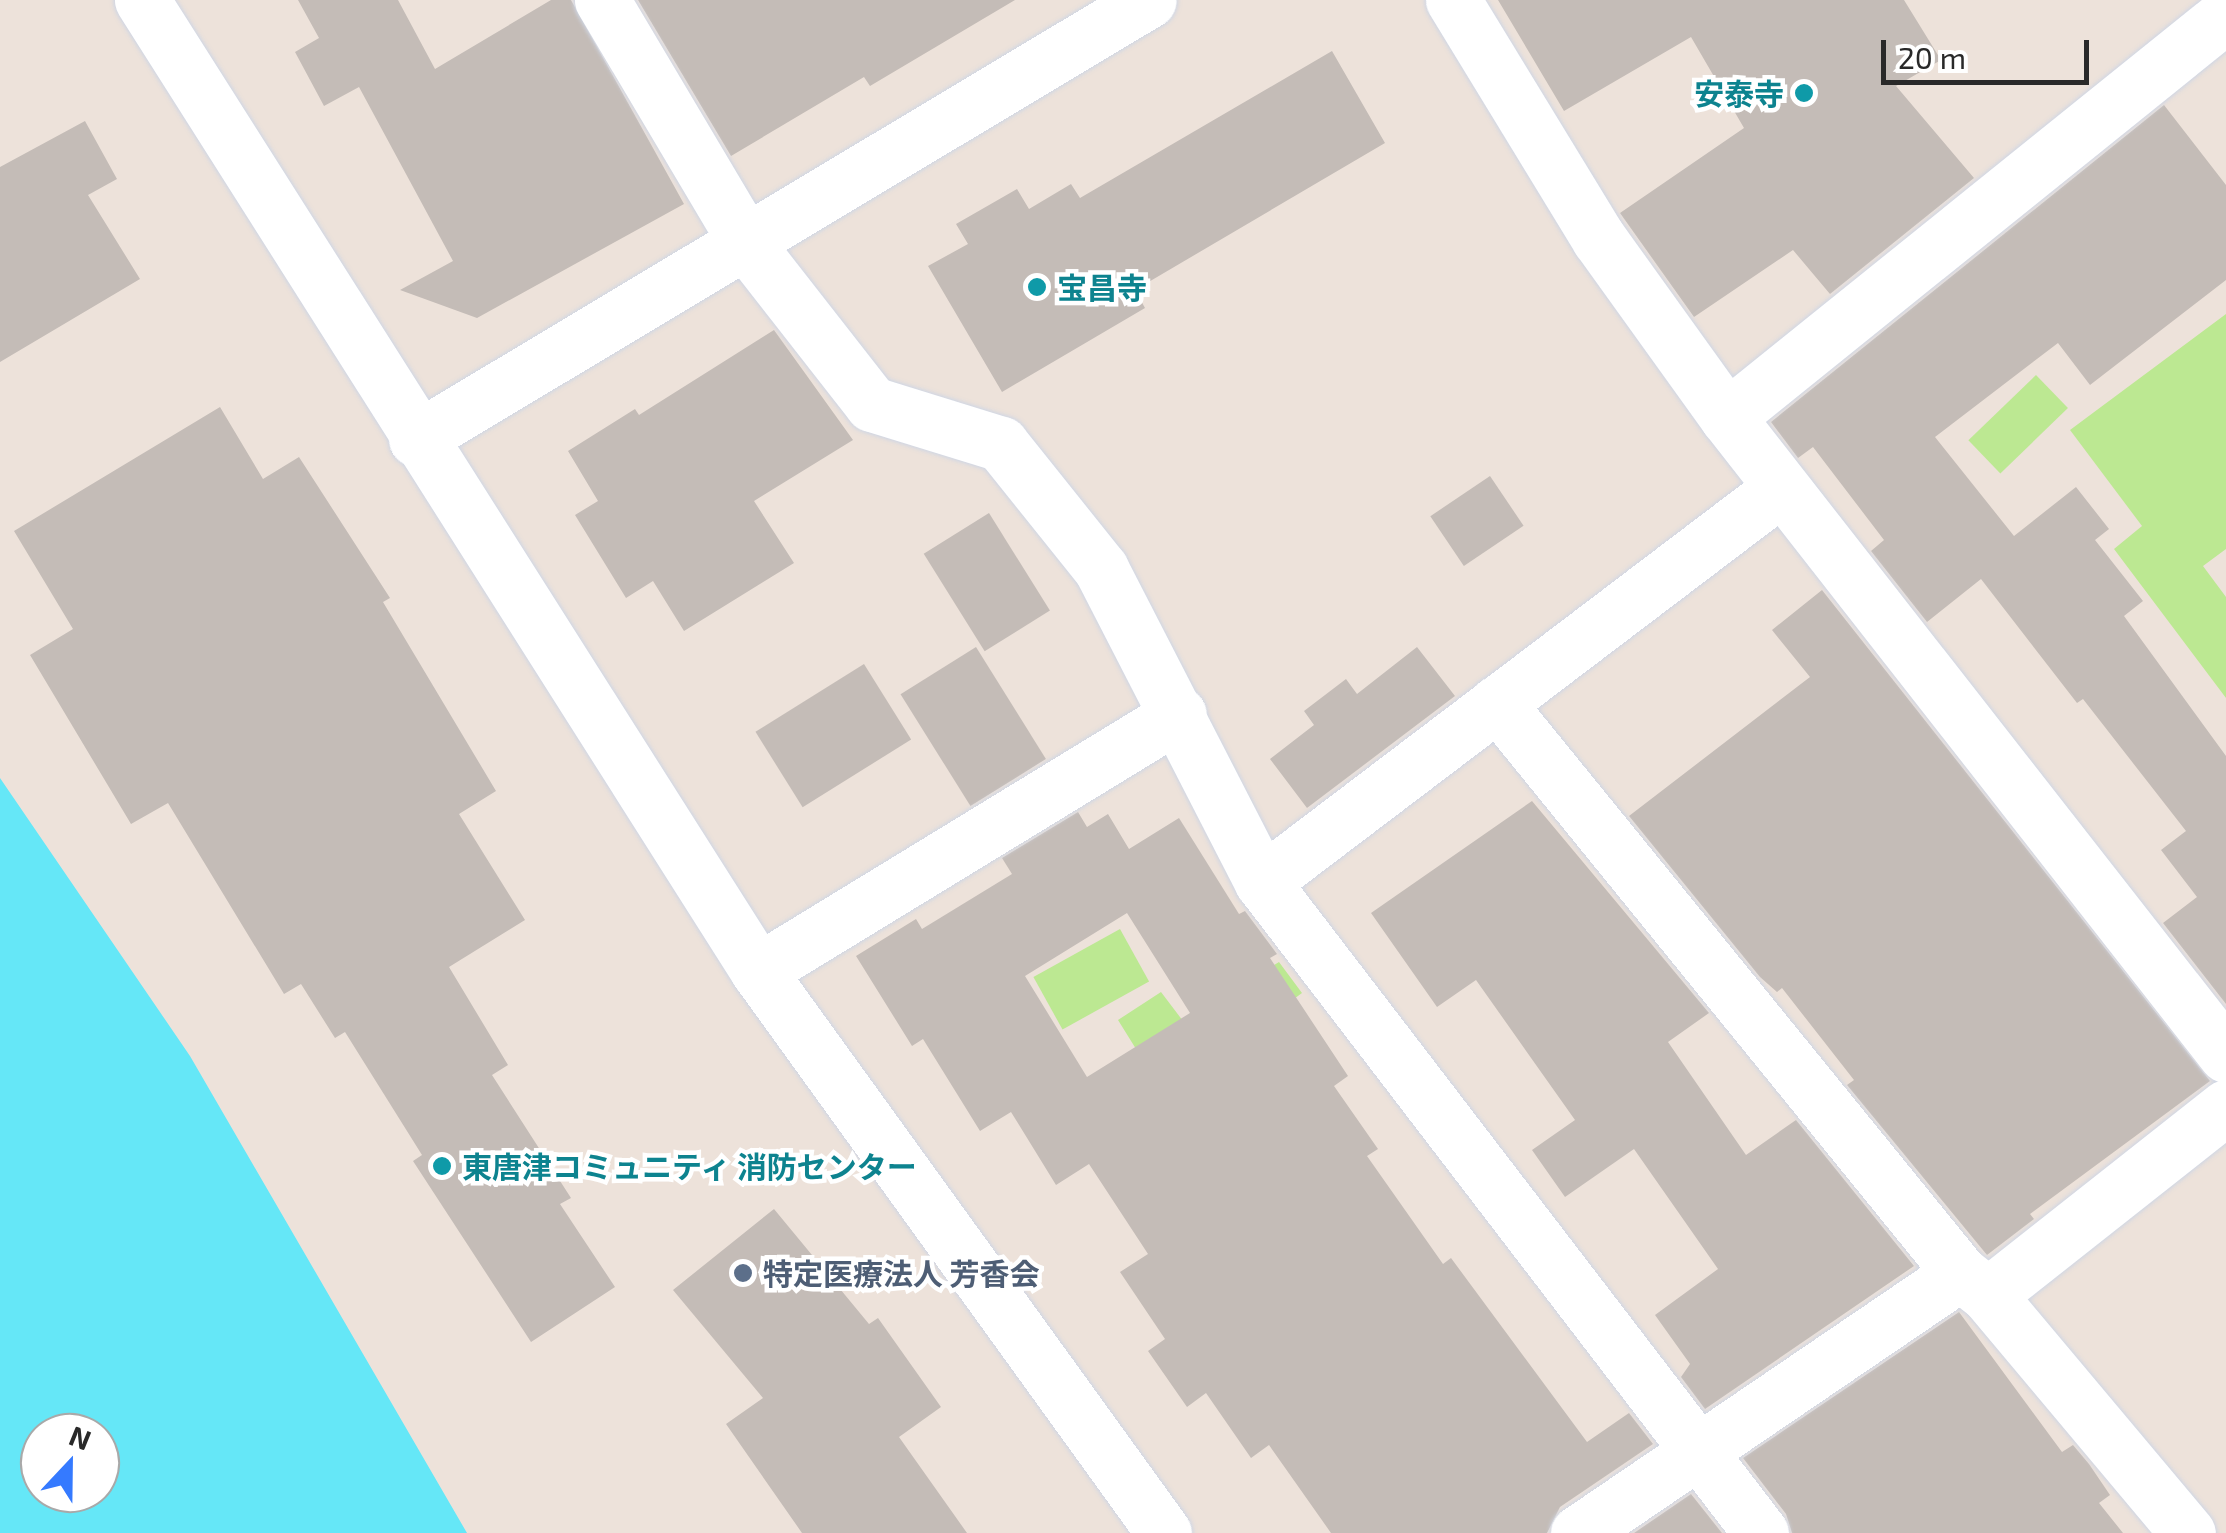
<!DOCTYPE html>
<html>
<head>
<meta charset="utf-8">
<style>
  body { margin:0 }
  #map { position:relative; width:2226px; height:1533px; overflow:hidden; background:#ede2da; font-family:"Exo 2","Noto Sans JP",sans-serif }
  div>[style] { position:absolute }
  .green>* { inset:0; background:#bce892; transform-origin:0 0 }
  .water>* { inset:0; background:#65e7f7 }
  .building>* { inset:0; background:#c4bcb7; transform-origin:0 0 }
  .roads { filter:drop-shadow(0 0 2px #cfd6e4) drop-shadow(0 0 2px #cfd6e4) }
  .minor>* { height:55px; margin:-27.5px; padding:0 27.5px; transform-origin:27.5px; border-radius:27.5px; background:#fff }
  .dots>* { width:28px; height:28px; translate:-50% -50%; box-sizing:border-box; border:5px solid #fff; border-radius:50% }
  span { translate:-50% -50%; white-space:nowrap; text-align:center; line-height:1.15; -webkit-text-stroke:9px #fff; paint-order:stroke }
  .culture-label { font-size:30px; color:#0d838f; font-weight:700 }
  .right { translate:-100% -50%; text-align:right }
  .left { translate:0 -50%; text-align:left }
  .service-label { font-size:30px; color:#4e5e75; font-weight:700 }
  .north { position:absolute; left:20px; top:1413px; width:100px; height:100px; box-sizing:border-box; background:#fff; border:2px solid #a9a9a9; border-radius:50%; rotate:22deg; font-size:28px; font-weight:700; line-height:40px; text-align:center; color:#292929 }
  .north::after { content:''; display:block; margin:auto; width:35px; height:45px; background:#357aff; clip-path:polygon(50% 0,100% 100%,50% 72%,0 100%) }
  .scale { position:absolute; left:1881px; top:40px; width:208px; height:45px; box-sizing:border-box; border:5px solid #292929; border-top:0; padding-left:12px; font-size:30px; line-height:35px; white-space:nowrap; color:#292929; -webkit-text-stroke:8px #fff; paint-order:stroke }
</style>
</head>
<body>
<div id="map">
  <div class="green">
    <div style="clip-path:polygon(2226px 314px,2226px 549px,2203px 566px,2226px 597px,2226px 698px,2114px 549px,2142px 526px,2070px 430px)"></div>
    <div style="left:2036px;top:375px;width:46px;height:94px;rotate:46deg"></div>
    <div style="left:1120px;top:929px;width:60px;height:99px;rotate:61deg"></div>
    <div style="clip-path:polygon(1279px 962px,1302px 993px,1164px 1094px,1118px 1020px,1161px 992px,1183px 1021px)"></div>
  </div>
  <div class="water">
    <div style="clip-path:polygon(evenodd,0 778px,190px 1056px,467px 1533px,0 1533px,0 778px,40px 1433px,100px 1433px,100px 1493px,40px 1493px,40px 1433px)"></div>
  </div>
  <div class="building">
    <div style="clip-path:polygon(298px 0,398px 0,435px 69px,551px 0,571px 0,684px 204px,477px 318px,400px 290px,453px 261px,359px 87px,324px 106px,295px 52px,319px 38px)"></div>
    <div style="clip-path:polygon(638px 0,1015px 0,870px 86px,864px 77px,731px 156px)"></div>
    <div style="clip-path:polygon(1498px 0,1904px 0,1941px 60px,1896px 86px,1974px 178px,1830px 294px,1793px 250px,1694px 317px,1620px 213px,1744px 128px,1691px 37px,1564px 111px)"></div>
    <div style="clip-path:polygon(1332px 51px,1385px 143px,1135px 290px,1145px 308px,1002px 392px,928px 266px,968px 244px,956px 224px,1017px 189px,1029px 209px,1071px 184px,1080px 198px)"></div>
    <div style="clip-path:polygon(2164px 105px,2226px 185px,2226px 280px,2090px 385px,2058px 343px,1935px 437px,2014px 536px,2076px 487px,2109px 529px,2095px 540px,2143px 601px,2124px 616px,2226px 756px,2226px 1004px,2163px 923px,2197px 897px,2161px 850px,2186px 831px,2083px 699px,2077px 703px,1981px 579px,1927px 622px,1871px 551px,1884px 540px,1813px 447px,1798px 458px,1771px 422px)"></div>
    <div style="clip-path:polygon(85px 121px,117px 179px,88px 195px,140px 279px,0 362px,0 167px)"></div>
    <div style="clip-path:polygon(774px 330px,853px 440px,754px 501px,794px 563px,684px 631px,653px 581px,626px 598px,575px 515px,598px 501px,568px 451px,635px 409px,639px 415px)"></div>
    <div style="clip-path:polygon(220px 407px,263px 479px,299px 457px,390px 598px,383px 602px,496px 791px,459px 814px,525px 920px,449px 967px,508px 1065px,492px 1075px,571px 1198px,560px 1204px,615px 1287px,531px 1342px,413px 1161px,422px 1155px,345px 1032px,335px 1038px,301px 984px,284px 994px,168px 803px,131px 824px,30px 655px,73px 629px,14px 531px)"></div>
    <div style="left:1490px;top:476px;width:60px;height:72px;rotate:56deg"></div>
    <div style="left:989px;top:513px;width:115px;height:77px;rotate:58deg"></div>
    <div style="clip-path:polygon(1822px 590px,2210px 1081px,2030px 1214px,2034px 1219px,1987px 1255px,1847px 1085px,1854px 1080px,1782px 988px,1777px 992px,1760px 977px,1629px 816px,1810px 677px,1772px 630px)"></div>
    <div style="left:976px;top:647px;width:132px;height:89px;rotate:58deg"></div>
    <div style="clip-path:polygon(1417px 647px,1455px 696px,1307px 808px,1270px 759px,1314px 725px,1304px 711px,1346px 679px,1357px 694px)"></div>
    <div style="left:864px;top:664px;width:89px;height:128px;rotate:58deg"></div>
    <div style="clip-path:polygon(1532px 801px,1709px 1013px,1668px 1042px,1746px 1155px,1796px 1120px,1914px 1266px,1705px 1409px,1681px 1377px,1690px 1364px,1655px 1315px,1718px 1269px,1634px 1149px,1565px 1197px,1532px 1150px,1575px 1120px,1476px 980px,1437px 1007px,1371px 913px)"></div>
    <div style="clip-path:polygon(evenodd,1078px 812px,1087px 827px,1108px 814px,1129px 849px,1179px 818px,1239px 914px,1245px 911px,1277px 954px,1270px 958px,1348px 1076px,1334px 1086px,1378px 1149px,1367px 1156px,1443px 1264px,1451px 1258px,1587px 1442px,1629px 1413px,1653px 1444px,1560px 1507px,1547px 1533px,1331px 1533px,1269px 1445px,1251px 1458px,1206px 1393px,1187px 1407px,1148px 1351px,1165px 1339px,1120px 1272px,1148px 1254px,1089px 1164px,1056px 1185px,1011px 1112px,980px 1131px,923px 1039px,912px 1046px,856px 956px,916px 919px,922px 929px,1012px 874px,1002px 858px,1078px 812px,1127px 913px,1190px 1013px,1087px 1077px,1025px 976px,1127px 913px)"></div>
    <div style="clip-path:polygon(774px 1209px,869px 1324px,878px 1318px,941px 1407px,899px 1437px,967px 1533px,802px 1533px,726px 1424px,763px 1398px,673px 1290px)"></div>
    <div style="clip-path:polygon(1959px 1312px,2062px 1452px,2073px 1445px,2089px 1464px,2110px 1495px,2099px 1503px,2123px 1533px,1792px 1533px,1786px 1514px,1743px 1458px)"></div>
    <div style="clip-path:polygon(1691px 1494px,1722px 1533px,1634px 1533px)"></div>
  </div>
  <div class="roads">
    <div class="minor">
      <div style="left:142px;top:0;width:1150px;rotate:57.61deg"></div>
      <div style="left:758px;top:971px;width:693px;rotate:54.15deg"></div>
      <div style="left:602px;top:0;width:282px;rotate:59.3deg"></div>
      <div style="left:746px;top:243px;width:204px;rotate:52deg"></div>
      <div style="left:872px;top:404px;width:135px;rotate:17.2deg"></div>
      <div style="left:1001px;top:444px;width:160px;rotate:51.3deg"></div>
      <div style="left:1101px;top:569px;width:352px;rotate:62.8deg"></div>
      <div style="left:1262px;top:882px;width:820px;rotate:52.53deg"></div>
      <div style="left:1453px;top:0;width:280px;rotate:58.6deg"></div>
      <div style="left:1599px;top:239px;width:219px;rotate:54.3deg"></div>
      <div style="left:1727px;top:417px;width:810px;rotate:51.97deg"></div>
      <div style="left:1727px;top:417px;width:641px;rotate:-38.86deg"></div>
      <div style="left:416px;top:439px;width:854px;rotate:-30.92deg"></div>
      <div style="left:1497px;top:703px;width:734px;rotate:50.91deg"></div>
      <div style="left:1960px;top:1273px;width:36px;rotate:38deg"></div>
      <div style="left:1988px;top:1295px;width:311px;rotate:50deg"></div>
      <div style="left:1262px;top:882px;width:650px;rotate:-37.19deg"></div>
      <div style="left:758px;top:971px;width:493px;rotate:-31.4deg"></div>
      <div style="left:1988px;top:1295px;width:303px;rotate:-38.3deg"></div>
      <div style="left:1578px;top:1533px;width:462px;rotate:-34.2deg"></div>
    </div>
  </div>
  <div class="dots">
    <div style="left:1804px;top:93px;background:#0f9aa8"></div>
    <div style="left:1037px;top:287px;background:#0f9aa8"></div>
    <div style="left:442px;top:1166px;background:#0f9aa8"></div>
    <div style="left:743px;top:1273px;background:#5c6f8a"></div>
  </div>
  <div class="culture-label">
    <span class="right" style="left:1784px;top:93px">安泰寺</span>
    <span class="left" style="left:1057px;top:287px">宝昌寺</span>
    <span class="left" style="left:462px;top:1166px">東唐津コミュニティ 消防センター</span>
  </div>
  <div class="service-label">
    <span class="left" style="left:763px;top:1273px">特定医療法人 芳香会</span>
  </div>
  <div class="north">N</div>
  <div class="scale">20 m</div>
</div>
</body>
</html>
